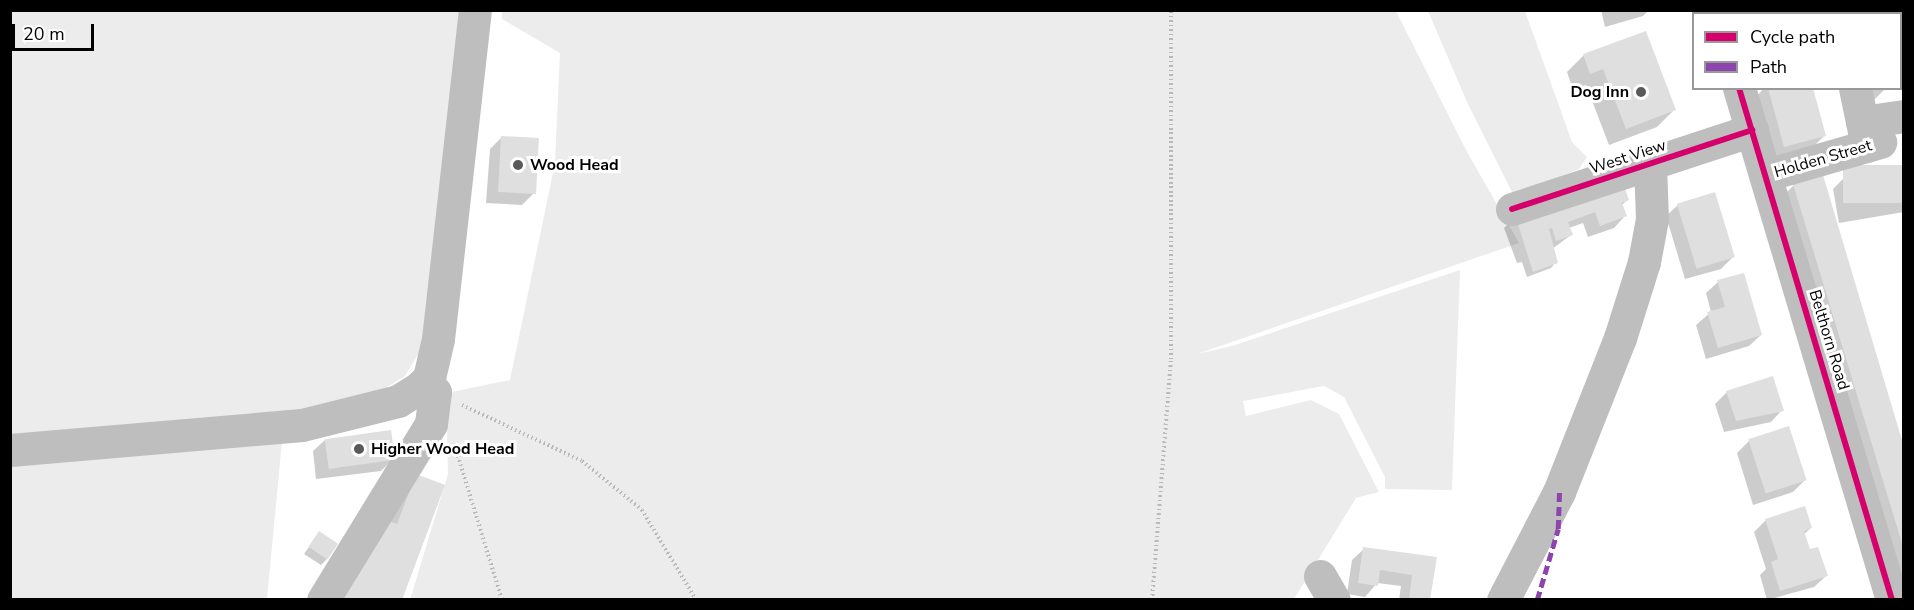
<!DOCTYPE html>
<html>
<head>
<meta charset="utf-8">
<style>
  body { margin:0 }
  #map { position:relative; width:1914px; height:610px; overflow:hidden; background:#fff; font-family:"Nunito Sans",sans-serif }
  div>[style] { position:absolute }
  .green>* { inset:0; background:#ececec }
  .shadow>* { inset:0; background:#0003; transform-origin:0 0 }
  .building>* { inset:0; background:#dfdfdf; transform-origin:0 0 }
  .path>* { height:4px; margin-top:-2px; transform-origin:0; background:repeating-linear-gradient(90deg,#b9b9b9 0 1.5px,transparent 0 4.5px) }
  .minor>* { height:33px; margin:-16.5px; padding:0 16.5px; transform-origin:16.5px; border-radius:16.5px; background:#bebebe }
  .quiet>* { height:4.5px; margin-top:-2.25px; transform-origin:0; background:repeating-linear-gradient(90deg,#8e44ad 0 9px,transparent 0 13.5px) }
  .cycleway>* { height:6px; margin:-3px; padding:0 3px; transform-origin:3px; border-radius:3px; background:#d6006c }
  .dots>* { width:16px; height:16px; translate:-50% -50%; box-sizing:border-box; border:3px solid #fff; border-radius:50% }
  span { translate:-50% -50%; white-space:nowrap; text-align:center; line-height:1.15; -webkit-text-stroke:6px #fff; paint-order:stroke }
  .poi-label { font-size:16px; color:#000; font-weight:700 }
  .right { translate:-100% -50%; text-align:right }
  .left { translate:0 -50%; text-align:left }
  .street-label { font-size:16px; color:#000 }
  .frame { position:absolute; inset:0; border:12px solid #000; pointer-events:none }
  .legend { position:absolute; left:1692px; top:12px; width:210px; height:78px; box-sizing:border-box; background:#fff; border:2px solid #999; margin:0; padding:8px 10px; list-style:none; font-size:18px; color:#000 }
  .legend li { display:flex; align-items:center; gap:12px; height:30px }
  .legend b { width:30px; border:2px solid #999 }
  .scale { position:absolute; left:12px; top:24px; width:82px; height:27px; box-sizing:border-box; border:3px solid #000; border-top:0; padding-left:8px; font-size:18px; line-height:21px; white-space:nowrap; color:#000; -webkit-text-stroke:4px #fff; paint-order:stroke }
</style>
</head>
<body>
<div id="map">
  <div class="green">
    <div style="clip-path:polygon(11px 11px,470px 11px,426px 341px,405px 376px,376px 394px,330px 412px,11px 439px)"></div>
    <div style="clip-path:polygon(502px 11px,1396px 11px,1466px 150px,1519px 243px,1197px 354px,1232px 346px,1460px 270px,1452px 490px,1385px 489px,1385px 477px,1344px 397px,1324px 386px,1243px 401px,1246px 416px,1311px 400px,1339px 414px,1379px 492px,1356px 498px,1294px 599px,410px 600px,448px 474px,446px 393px,510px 380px,555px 163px,560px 53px,502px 19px)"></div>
    <div style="clip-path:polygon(1428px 11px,1525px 11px,1572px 142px,1587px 157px,1579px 169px,1514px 196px,1467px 102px)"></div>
    <div style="clip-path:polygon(283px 431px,267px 599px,11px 600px,11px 454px)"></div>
  </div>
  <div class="shadow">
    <div style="clip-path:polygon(1601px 10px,1649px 10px,1643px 16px,1605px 27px)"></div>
    <div style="left:1774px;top:10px;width:50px;height:5px"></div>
    <div style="clip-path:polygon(1900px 35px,1904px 35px,1900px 83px)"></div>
    <div style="clip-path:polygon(1584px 55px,1674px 110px,1657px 127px,1609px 145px,1586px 85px,1573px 90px,1567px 72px)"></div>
    <div style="clip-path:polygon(1764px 88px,1812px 88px,1825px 135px,1813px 147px,1772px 158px,1756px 97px)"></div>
    <div style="clip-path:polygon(1852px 88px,1884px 88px,1884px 90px,1872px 102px)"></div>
    <div style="clip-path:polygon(502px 137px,534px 193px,522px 205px,486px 203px,490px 149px)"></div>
    <div style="clip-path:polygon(1904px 166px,1904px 212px,1839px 223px,1833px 189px,1845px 177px)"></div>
    <div style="clip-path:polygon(1794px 185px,1904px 453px,1904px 600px,1782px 197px)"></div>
    <div style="clip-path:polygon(1627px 200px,1621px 206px,1625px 216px,1614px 228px,1588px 237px,1583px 223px,1569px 228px,1571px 235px,1552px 249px,1556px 262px,1551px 268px,1527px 277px,1522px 262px,1517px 263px,1504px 228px,1516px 216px)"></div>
    <div style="clip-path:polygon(1678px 205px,1733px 257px,1721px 269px,1685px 279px,1666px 216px)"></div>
    <div style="clip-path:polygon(1718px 282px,1761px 335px,1749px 346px,1706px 359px,1696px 325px,1711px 312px,1706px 293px)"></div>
    <div style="clip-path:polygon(1727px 392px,1782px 410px,1771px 422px,1724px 432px,1715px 404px)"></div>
    <div style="clip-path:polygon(325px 440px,393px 459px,381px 471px,316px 479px,313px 451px)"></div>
    <div style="clip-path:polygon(1749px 441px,1805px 480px,1793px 492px,1753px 505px,1737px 453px)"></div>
    <div style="clip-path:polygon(417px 475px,400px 600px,330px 600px)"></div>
    <div style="clip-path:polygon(1766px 520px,1811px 528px,1803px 535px,1809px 551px,1826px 576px,1814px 587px,1767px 600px,1760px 575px,1766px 569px,1754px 532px)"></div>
    <div style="clip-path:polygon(319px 533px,327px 559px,321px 565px,304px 554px)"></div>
    <div style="clip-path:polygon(1364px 549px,1435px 559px,1429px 600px,1399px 600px,1401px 586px,1377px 583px,1365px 597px,1347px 594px,1352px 560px)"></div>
  </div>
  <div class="building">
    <div style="left:1784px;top:10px;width:41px;height:4px"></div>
    <div style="clip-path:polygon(1646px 31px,1676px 110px,1626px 129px,1603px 69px,1590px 74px,1583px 54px)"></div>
    <div style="left:1904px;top:33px;width:40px;height:4px;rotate:90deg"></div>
    <div style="clip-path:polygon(1768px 88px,1813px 88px,1826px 136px,1784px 147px)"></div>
    <div style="left:501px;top:136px;width:38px;height:56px;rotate:3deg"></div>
    <div style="left:1904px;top:165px;width:38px;height:61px;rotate:90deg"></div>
    <div style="clip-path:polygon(1823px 175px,1904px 447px,1904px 550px,1793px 184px)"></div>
    <div style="clip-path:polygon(1621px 177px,1629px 200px,1622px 203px,1627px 216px,1600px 226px,1595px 212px,1568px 222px,1573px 235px,1556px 241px,1552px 228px,1549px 229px,1558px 263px,1533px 272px,1515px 215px)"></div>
    <div style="left:1715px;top:192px;width:68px;height:40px;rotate:73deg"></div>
    <div style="clip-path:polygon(1744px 273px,1762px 335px,1718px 348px,1707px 312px,1725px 307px,1717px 280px)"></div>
    <div style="clip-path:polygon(1773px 376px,1784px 411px,1736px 421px,1726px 391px)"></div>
    <div style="left:1789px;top:426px;width:57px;height:43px;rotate:72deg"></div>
    <div style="left:391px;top:430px;width:30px;height:67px;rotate:82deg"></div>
    <div style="clip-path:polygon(416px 474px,445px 485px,402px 600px,339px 600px,348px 576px,356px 579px,379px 517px,397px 524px)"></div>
    <div style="clip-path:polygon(1805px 506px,1812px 528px,1804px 531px,1810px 549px,1818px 547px,1828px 576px,1780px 591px,1771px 562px,1778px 559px,1765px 519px)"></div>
    <div style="left:319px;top:531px;width:23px;height:19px;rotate:34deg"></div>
    <div style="clip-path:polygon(1363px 547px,1437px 557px,1430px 600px,1409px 600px,1412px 575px,1380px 570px,1378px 586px,1358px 583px)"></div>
  </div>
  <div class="path">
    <div style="left:462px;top:405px;width:132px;rotate:25deg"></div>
    <div style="left:582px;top:461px;width:77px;rotate:39.2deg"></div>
    <div style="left:642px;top:510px;width:105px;rotate:59deg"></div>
    <div style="left:454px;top:443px;width:164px;rotate:73deg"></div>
    <div style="left:1152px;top:600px;width:242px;rotate:-85.5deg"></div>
    <div style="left:1171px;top:359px;width:349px;rotate:-90deg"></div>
  </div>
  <div class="minor">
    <div style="left:1717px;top:10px;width:4px;rotate:76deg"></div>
    <div style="left:1900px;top:22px;width:4px"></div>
    <div style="left:1739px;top:88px;width:534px;rotate:73.36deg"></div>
    <div style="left:1855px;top:88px;width:59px;rotate:78.3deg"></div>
    <div style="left:1862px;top:122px;width:42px;rotate:-8.1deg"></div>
    <div style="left:1766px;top:175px;width:119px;rotate:-16.1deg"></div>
    <div style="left:1512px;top:209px;width:253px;rotate:-18.2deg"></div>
    <div style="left:10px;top:450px;width:293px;rotate:-4.9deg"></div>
    <div style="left:302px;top:425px;width:99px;rotate:-14deg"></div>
    <div style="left:398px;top:401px;width:26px;rotate:-32deg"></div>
    <div style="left:420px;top:387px;width:13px;rotate:-45deg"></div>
    <div style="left:429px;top:378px;width:40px;rotate:-77deg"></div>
    <div style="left:438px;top:339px;width:331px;rotate:-83.6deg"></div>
    <div style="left:1320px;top:576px;width:28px;rotate:60deg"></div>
    <div style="left:323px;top:600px;width:206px;rotate:-58.5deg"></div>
    <div style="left:431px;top:424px;width:32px;rotate:-83deg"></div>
    <div style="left:435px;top:392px;width:14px;rotate:-135deg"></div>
    <div style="left:1503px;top:600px;width:122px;rotate:-62.6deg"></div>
    <div style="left:1559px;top:492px;width:166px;rotate:-68.4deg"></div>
    <div style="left:1620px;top:338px;width:80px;rotate:-72.5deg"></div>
    <div style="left:1644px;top:262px;width:44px;rotate:-79.5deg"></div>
    <div style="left:1652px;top:219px;width:55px;rotate:-92.1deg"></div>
  </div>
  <div class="quiet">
    <div style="left:1537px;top:600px;width:74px;rotate:-73.5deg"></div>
    <div style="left:1558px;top:529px;width:37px;rotate:-88deg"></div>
  </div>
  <div class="cycleway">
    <div style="left:1739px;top:88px;width:534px;rotate:73.36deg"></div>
    <div style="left:1512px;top:209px;width:253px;rotate:-18.2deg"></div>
  </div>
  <div class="dots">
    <div style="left:1641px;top:92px;background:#595959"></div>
    <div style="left:518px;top:165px;background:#595959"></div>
    <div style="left:359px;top:449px;background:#595959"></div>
  </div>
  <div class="poi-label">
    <span class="right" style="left:1629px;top:92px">Dog Inn</span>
    <span class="left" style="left:530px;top:165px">Wood Head</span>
    <span class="left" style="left:371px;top:449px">Higher Wood Head</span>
  </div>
  <div class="street-label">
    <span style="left:1628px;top:157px;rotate:-18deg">West View</span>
    <span style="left:1823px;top:159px;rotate:-16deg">Holden Street</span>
    <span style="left:1829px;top:340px;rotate:73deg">Belthorn Road</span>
  </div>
  <div class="frame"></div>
  <ul class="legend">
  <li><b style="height:8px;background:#d6006c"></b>Cycle path</li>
  <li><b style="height:8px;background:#8e44ad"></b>Path</li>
  </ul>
  <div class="scale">20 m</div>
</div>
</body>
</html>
